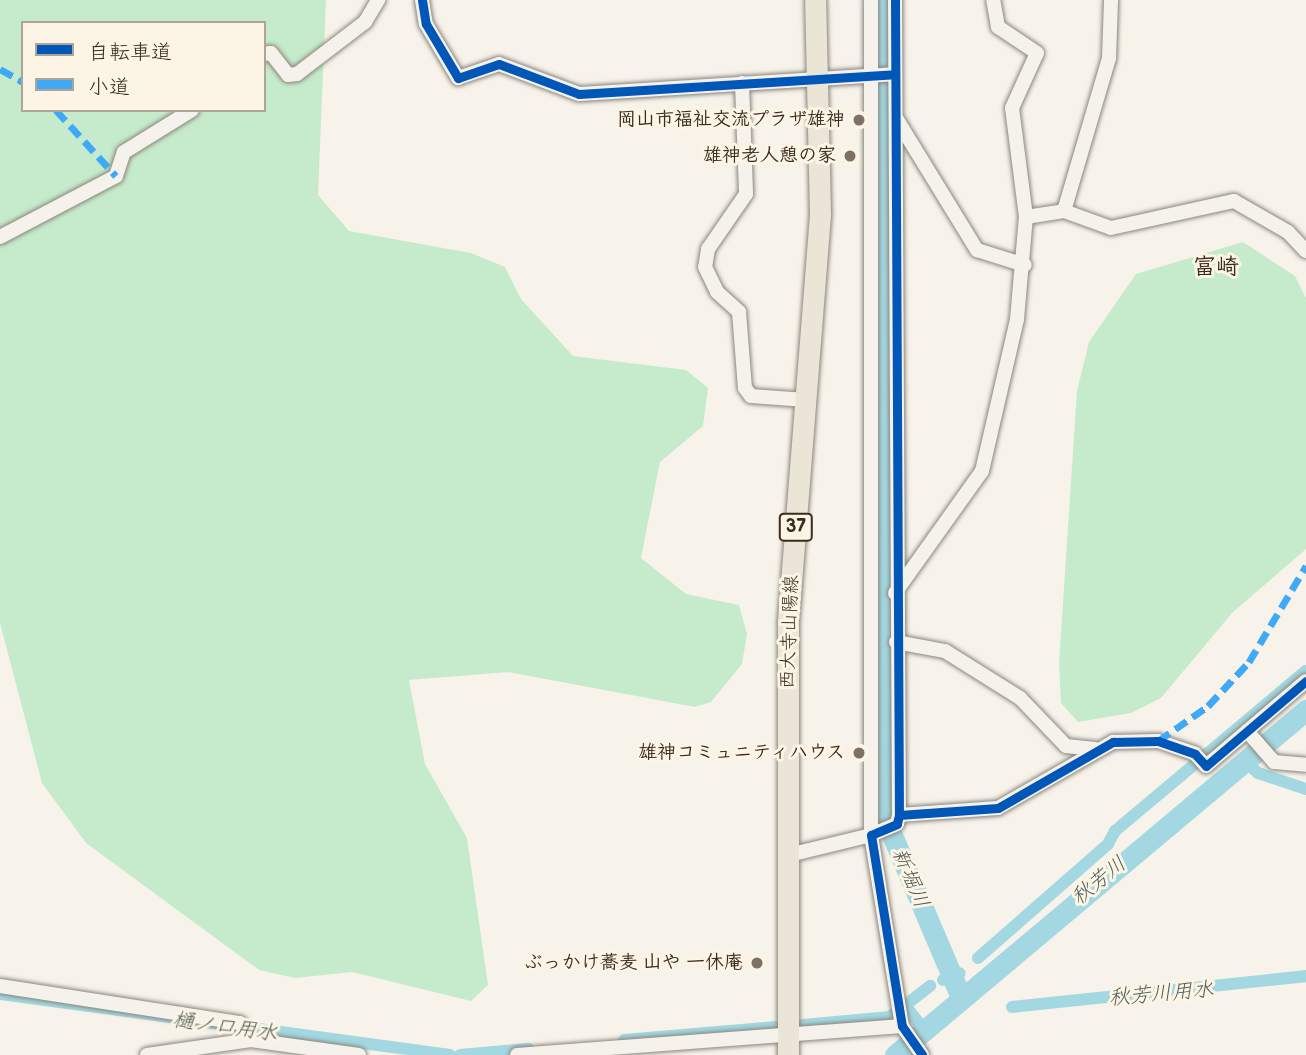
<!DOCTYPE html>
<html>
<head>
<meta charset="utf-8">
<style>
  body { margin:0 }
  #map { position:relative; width:1306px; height:1055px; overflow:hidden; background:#f7f3ea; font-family:"Balsamiq Sans","Klee One",sans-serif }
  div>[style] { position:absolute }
  .green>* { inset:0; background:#c6ebcc }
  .canal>* { height:12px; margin:-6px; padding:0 6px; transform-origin:6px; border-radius:6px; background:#a3d8e2 }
  .river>* { height:21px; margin:-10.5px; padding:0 10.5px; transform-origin:10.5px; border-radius:10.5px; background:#a3d8e2 }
  .roads { filter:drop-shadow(0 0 2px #8b867f) drop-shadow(0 0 2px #8b867f) }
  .minor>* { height:14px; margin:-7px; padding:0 7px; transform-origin:7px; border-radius:7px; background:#f5f2ec }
  .primary>* { height:21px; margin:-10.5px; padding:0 10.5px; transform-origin:10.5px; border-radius:10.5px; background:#eae5d6 }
  .quiet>* { height:7px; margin-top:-3.5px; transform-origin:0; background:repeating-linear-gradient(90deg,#3fa9f5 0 14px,transparent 0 21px) }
  .cycleway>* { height:9px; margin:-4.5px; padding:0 4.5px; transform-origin:4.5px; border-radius:4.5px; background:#0057b8 }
  .dots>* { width:19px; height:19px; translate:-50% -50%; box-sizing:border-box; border:4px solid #fcf5e5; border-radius:50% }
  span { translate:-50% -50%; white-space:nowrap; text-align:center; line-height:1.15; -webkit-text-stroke:6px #fcf5e5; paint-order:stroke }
  .shield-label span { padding:2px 5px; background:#fcf5e5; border:2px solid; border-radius:5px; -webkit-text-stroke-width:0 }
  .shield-label { font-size:18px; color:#3b2a1e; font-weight:700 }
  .poi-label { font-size:19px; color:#3b2a1e; font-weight:700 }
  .right { translate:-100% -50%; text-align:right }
  .street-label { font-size:19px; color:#3b2a1e }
  .water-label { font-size:21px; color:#4f5b58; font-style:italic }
  .quarter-label { font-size:23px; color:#3b2a1e; font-weight:700 }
  .legend { position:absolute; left:21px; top:21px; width:245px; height:91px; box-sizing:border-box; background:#fcf5e5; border:2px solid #afa495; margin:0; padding:9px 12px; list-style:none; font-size:21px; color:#3b2a1e }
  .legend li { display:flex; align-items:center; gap:14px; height:35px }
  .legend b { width:35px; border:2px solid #afa495 }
</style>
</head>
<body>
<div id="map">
  <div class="green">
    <div style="clip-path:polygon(evenodd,0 0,326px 0,318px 195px,349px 231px,471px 253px,505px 267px,521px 299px,573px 356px,686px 370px,708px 388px,703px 426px,660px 462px,641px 558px,686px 594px,739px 605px,747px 634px,742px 664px,711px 702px,695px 707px,508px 672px,409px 680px,425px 764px,467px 838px,488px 985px,471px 1001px,352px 972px,295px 978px,259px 970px,86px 843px,42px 783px,0 623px,0 0,23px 23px,264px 23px,264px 110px,23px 110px,23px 23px)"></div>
    <div style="clip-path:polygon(1243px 242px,1295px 276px,1306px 298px,1306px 549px,1232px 613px,1161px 698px,1131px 713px,1078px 722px,1061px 703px,1059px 663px,1077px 391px,1089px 342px,1136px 274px)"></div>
  </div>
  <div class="canal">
    <div style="left:1246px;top:762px;width:16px;rotate:43deg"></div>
    <div style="left:1258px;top:773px;width:51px;rotate:18.4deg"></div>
    <div style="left:978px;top:958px;width:173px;rotate:-41.2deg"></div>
    <div style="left:1108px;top:844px;width:15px;rotate:-62deg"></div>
    <div style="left:1115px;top:831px;width:249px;rotate:-40deg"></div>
    <div style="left:943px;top:980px;width:18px;rotate:-22deg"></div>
    <div style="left:0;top:994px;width:454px;rotate:7.7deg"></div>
    <div style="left:906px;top:1006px;width:26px;rotate:53deg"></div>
    <div style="left:1012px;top:1007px;width:296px;rotate:-6deg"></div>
    <div style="left:803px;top:1025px;width:87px;rotate:-5.3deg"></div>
    <div style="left:890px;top:1017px;width:51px;rotate:-37.8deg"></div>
    <div style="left:624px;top:1040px;width:152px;rotate:-4.9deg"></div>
    <div style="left:460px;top:1055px;width:69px;rotate:-5deg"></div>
  </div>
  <div class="river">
    <div style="left:881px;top:0;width:816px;rotate:89.79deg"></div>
    <div style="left:884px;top:816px;width:194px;rotate:67deg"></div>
    <div style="left:895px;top:1055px;width:537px;rotate:-40.01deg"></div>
  </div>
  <div class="roads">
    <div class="minor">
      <div style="left:422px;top:0;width:24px;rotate:81deg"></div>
      <div style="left:426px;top:24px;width:63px;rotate:59.3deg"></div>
      <div style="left:458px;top:78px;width:43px;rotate:-18.9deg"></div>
      <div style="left:499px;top:64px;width:85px;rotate:20.6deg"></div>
      <div style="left:579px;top:94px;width:316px;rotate:-3.6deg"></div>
      <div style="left:895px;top:0;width:815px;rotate:89.72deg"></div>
      <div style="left:899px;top:815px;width:9px;rotate:103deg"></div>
      <div style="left:897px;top:824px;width:28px;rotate:157deg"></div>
      <div style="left:871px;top:835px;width:193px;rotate:80.8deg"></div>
      <div style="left:902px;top:1026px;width:35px;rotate:55deg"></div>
      <div style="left:264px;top:54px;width:7px;rotate:-8deg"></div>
      <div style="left:271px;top:53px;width:28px;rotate:52deg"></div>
      <div style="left:288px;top:75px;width:9px;rotate:-6deg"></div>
      <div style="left:297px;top:74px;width:86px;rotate:-37.4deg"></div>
      <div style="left:365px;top:22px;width:26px;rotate:-59deg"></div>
      <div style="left:742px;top:83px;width:111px;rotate:87.9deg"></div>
      <div style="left:746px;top:194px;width:67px;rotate:124.6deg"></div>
      <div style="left:708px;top:249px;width:18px;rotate:99deg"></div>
      <div style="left:705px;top:267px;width:28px;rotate:64deg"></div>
      <div style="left:717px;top:292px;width:30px;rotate:42deg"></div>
      <div style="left:739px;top:312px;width:76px;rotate:85.5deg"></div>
      <div style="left:745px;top:388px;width:10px;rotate:53deg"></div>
      <div style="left:751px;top:396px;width:55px;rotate:4.2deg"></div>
      <div style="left:896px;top:118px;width:155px;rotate:58.5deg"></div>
      <div style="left:977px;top:250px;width:50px;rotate:17.4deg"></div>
      <div style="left:1064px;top:211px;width:159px;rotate:-73.6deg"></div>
      <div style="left:1109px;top:58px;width:58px;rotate:-88deg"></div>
      <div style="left:1026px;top:217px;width:38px;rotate:-9deg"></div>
      <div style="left:1064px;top:211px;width:50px;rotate:19.9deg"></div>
      <div style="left:1111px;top:228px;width:126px;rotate:-12.4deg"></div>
      <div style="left:1234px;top:201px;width:62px;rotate:29.9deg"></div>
      <div style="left:1288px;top:232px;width:26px;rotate:47deg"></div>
      <div style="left:0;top:237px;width:131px;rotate:-27.7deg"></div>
      <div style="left:116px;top:176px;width:25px;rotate:-72deg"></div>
      <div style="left:124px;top:152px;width:80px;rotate:-31.7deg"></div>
      <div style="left:895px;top:593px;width:150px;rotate:-54.5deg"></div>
      <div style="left:982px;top:471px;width:156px;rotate:-77deg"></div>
      <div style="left:1017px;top:319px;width:102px;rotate:-85deg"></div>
      <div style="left:1026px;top:217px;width:110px;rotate:-97.3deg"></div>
      <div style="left:1012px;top:108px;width:60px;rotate:-65.6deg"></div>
      <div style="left:1037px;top:53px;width:47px;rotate:-146.3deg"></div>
      <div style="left:998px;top:27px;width:27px;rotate:-100deg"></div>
      <div style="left:896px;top:642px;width:50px;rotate:10.4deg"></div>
      <div style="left:945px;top:651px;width:89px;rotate:32.1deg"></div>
      <div style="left:1020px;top:698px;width:66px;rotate:46.2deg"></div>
      <div style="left:1066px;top:746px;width:29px;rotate:6deg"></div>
      <div style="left:1247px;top:731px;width:41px;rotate:48.9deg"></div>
      <div style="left:1274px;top:762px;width:32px;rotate:5deg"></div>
      <div style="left:899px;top:815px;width:99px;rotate:-4deg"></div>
      <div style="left:998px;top:808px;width:133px;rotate:-29.9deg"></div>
      <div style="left:1113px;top:742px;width:45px;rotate:-1.3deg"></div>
      <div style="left:1158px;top:741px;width:39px;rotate:19deg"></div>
      <div style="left:1195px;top:754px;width:16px;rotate:47deg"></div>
      <div style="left:1206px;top:766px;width:131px;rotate:-40.4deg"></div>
      <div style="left:789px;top:855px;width:84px;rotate:-13.7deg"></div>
      <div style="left:871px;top:835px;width:835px;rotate:-90deg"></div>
      <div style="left:0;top:986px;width:243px;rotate:8.8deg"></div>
      <div style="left:240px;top:1023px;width:20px;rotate:57deg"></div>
      <div style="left:251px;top:1040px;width:109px;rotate:7.9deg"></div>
      <div style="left:147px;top:1055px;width:105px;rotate:-8.2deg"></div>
      <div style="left:517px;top:1055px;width:386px;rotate:-4.3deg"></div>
    </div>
    <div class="primary">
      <div style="left:788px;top:1055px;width:434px;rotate:-90deg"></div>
      <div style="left:788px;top:621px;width:408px;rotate:-85.5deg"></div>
      <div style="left:820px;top:214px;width:214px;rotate:-91.3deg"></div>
    </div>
  </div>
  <div class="quiet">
    <div style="left:0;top:69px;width:26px;rotate:29deg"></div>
    <div style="left:56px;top:110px;width:89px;rotate:47.7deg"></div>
    <div style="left:1158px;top:741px;width:61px;rotate:-35deg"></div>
    <div style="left:1208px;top:706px;width:60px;rotate:-47deg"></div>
    <div style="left:1249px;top:662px;width:112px;rotate:-59.3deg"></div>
  </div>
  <div class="cycleway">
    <div style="left:422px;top:0;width:24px;rotate:81deg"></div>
    <div style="left:426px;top:24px;width:63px;rotate:59.3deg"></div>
    <div style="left:458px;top:78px;width:43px;rotate:-18.9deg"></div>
    <div style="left:499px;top:64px;width:85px;rotate:20.6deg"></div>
    <div style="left:579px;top:94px;width:316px;rotate:-3.6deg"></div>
    <div style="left:895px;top:0;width:815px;rotate:89.72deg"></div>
    <div style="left:899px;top:815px;width:9px;rotate:103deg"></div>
    <div style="left:897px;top:824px;width:28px;rotate:157deg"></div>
    <div style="left:871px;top:835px;width:193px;rotate:80.8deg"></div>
    <div style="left:902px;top:1026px;width:35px;rotate:55deg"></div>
    <div style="left:899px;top:815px;width:99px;rotate:-4deg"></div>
    <div style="left:998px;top:808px;width:133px;rotate:-29.9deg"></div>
    <div style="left:1113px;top:742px;width:45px;rotate:-1.3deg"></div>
    <div style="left:1158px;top:741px;width:39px;rotate:19deg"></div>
    <div style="left:1195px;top:754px;width:16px;rotate:47deg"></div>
    <div style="left:1206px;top:766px;width:131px;rotate:-40.4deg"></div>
  </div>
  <div class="dots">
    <div style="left:859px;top:120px;background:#7d7065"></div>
    <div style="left:850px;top:156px;background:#7d7065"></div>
    <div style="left:859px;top:753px;background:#7d7065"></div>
    <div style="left:757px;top:963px;background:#7d7065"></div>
  </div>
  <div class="shield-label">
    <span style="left:796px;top:527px">37</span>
  </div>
  <div class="poi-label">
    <span class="right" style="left:845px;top:120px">岡山市福祉交流プラザ雄神</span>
    <span class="right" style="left:836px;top:156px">雄神老人憩の家</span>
    <span class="right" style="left:845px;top:753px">雄神コミュニティハウス</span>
    <span class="right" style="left:743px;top:963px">ぶっかけ蕎麦 山や 一休庵</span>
  </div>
  <div class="street-label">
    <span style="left:790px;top:632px;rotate:-88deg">西大寺山陽線</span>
  </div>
  <div class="water-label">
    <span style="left:910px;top:878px;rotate:67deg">新堀川</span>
    <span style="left:1099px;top:881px;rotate:-39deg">秋芳川</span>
    <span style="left:1161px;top:994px;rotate:-5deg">秋芳川用水</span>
    <span style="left:225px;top:1027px;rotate:8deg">樋ノ口用水</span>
  </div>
  <div class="quarter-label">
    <span style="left:1216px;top:267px">富崎</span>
  </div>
  <ul class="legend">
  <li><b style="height:9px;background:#0057b8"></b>自転車道</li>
  <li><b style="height:9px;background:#3fa9f5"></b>小道</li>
  </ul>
</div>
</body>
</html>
